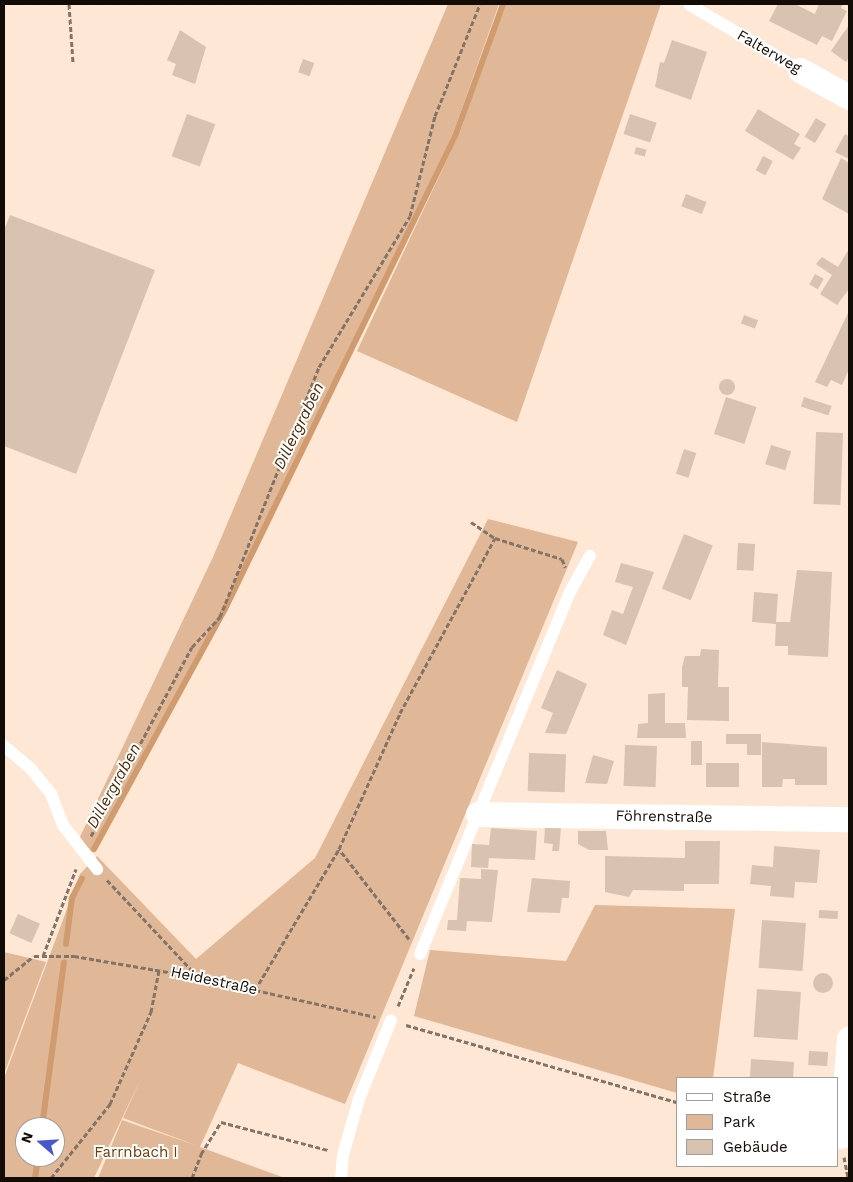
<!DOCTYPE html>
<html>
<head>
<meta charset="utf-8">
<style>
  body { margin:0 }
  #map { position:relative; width:853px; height:1182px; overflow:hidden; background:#fee7d4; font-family:"Work Sans",sans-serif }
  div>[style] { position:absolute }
  .green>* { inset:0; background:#e0b897 }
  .stream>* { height:6px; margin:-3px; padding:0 3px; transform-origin:3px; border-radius:3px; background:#d09c6f }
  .building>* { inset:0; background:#d8c2b0; transform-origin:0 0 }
  .round { border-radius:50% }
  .path>* { height:3px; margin-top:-1.5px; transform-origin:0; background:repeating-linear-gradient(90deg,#837468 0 5px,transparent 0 7.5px) }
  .lane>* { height:12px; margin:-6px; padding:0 6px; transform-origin:6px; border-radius:6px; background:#fff }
  .street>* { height:25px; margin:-12.5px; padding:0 12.5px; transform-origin:12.5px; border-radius:12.5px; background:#fff }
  span { translate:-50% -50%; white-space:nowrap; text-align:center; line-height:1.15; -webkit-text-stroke:4px #fff; paint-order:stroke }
  .street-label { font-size:15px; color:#130b06 }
  .park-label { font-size:15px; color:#6d3c02 }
  .water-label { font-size:16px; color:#4e2b07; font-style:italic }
  .frame { position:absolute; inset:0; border:5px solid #130b06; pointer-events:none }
  .legend { position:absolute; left:676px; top:1077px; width:162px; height:90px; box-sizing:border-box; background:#fff; border:1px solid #a19d9b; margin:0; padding:6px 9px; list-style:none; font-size:15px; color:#130b06 }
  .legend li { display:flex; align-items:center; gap:10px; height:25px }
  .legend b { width:25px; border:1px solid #a19d9b }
  .north { position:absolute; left:15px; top:1117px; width:50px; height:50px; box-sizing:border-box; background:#fff; border:1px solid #a19d9b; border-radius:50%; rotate:289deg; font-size:14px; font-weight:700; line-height:20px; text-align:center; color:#130b06 }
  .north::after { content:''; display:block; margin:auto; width:18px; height:22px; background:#4658cc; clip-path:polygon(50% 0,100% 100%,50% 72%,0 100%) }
</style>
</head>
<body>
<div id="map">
  <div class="green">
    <div style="clip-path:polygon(448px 4px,499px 4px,454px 131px,222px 614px,92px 852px,79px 839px,213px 557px)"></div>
    <div style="clip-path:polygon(504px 4px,661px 4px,517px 422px,357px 351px,460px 132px)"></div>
    <div style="clip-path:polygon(evenodd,488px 519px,578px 542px,345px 1104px,238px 1063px,200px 1147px,285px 1178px,98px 1178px,122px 1120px,198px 1146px,123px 1118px,141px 1078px,94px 1178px,4px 1178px,4px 1078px,80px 874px,97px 856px,196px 959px,315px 858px,488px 519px,25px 1127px,55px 1127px,55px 1157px,25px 1157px,25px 1127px)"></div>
    <div style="clip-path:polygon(595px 905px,735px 909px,713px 1078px,677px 1078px,677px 1093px,414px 1016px,430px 950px,566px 961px)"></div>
    <div style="clip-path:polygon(4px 952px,46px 962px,4px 1074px)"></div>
  </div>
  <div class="stream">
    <div style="left:94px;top:849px;width:271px;rotate:-61.4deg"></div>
    <div style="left:224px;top:611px;width:530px;rotate:-64.06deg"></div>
    <div style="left:456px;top:134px;width:138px;rotate:-70.1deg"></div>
    <div style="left:66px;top:944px;width:46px;rotate:-82.6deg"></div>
    <div style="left:72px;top:898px;width:22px;rotate:-63deg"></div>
    <div style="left:42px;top:1127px;width:166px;rotate:-82.4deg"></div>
    <div style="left:35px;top:1178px;width:21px;rotate:-82deg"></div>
  </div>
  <div class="building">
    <div style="clip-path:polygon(778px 4px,795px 4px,815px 14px,819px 4px,843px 4px,841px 8px,847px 11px,832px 41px,822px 36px,817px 45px,769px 21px)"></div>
    <div style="clip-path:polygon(849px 25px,849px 58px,846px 62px,831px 51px)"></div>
    <div style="clip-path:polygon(180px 30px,206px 47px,195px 84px,172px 75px,176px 64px,167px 60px)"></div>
    <div style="clip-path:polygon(672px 40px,707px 52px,691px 100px,655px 87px,660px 62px,664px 63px)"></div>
    <div style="left:303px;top:59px;width:12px;height:14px;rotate:20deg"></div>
    <div style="clip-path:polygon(758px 109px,800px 134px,794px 144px,801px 148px,793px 160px,745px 131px)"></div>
    <div style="left:187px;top:114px;width:30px;height:45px;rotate:20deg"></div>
    <div style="left:630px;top:114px;width:28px;height:21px;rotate:18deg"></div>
    <div style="left:816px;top:118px;width:12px;height:22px;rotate:31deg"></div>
    <div style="clip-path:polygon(845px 134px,849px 136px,849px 159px,835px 152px)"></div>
    <div style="left:636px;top:147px;width:11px;height:7px;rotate:15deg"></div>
    <div style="left:763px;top:156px;width:11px;height:16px;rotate:27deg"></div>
    <div style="clip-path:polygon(841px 158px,849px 163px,849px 214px,822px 199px)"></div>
    <div style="left:686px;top:194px;width:22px;height:13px;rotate:21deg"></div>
    <div style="clip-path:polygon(10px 215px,155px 270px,76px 474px,4px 446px,4px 230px)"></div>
    <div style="clip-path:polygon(849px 249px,849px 289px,837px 305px,820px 294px,832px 275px,816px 264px,822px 257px,838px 267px)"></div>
    <div style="left:815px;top:274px;width:10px;height:12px;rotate:29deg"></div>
    <div style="clip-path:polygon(848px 313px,849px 369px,842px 385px,831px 380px,827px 387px,815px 382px)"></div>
    <div style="left:744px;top:315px;width:15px;height:9px;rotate:20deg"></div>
    <div class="round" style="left:719px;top:379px;width:16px;height:16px"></div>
    <div style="left:726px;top:397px;width:32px;height:39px;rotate:18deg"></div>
    <div style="left:804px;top:397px;width:29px;height:10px;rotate:18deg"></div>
    <div style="left:816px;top:432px;width:27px;height:72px;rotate:2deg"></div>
    <div style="left:771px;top:445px;width:21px;height:20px;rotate:17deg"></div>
    <div style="left:684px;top:449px;width:13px;height:26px;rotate:18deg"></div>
    <div style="left:684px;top:534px;width:31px;height:59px;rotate:22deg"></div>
    <div style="left:738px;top:543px;width:17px;height:27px;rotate:3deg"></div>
    <div style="clip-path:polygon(621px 563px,654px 572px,626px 645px,603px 635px,612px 610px,623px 614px,633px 587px,615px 582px)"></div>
    <div style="clip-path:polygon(797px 570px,832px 572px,828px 657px,788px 655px,788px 646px,775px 646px,776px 624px,752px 622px,754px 592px,778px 594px,776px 622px,790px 622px)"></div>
    <div style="clip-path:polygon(701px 649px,719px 650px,718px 687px,729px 687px,729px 721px,687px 720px,688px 687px,682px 687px,682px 667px,685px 656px,700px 656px)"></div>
    <div style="clip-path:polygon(557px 670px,587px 684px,566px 734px,545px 733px,553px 713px,541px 708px)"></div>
    <div style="clip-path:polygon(665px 693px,665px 723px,685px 723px,686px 738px,637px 738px,638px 724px,648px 723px,648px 694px)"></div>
    <div style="clip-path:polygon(726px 734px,761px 734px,761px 755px,747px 755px,747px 744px,726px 744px)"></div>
    <div style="left:691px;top:741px;width:11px;height:24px"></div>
    <div style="clip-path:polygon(762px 742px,827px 747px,827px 785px,795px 785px,795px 779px,783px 779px,782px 787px,762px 787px)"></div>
    <div style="left:625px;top:745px;width:32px;height:41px;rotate:2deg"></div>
    <div style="left:529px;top:753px;width:37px;height:38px;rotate:2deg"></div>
    <div style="clip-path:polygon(593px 755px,614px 761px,607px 784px,585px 783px)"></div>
    <div style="left:706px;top:763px;width:33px;height:24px"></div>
    <div style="clip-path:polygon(545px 826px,561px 827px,559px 851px,552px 851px,553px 844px,544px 843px)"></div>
    <div style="clip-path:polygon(491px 828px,537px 831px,535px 860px,489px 858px,488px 868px,471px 867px,472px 844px,489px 845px)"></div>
    <div style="clip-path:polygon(578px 831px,606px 831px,608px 850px,589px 850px,578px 844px)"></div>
    <div style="clip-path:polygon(685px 841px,720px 841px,719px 884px,684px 884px,684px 891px,633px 890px,629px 897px,605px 892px,605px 856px,685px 858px)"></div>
    <div style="clip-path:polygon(774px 846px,820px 850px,817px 883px,795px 882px,794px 898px,770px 896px,771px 886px,750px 884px,752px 865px,773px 867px)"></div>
    <div style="clip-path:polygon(481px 869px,498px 870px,492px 922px,467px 921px,466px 931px,447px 930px,448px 920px,457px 920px,460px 878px,481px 879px)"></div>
    <div style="clip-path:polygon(532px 878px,570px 881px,569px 898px,562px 898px,560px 913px,527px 912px)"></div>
    <div style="left:819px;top:910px;width:19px;height:8px;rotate:3deg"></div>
    <div style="left:18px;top:914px;width:24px;height:21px;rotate:24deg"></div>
    <div style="left:762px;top:920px;width:44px;height:48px;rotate:4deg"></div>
    <div class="round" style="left:813px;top:973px;width:20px;height:20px"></div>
    <div style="left:757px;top:989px;width:44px;height:48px;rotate:4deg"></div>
    <div style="left:809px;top:1051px;width:19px;height:14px;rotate:3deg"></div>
    <div style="clip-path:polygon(751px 1059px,794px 1062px,793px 1078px,750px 1078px)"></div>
  </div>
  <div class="path">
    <div style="left:69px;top:4px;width:58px;rotate:86.1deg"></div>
    <div style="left:471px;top:522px;width:29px;rotate:34deg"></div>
    <div style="left:91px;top:836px;width:214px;rotate:-61.9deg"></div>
    <div style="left:192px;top:647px;width:41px;rotate:-47deg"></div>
    <div style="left:220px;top:617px;width:269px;rotate:-68.4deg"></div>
    <div style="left:319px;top:367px;width:176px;rotate:-58.9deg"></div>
    <div style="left:410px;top:216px;width:103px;rotate:-76deg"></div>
    <div style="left:435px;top:116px;width:121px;rotate:-68.1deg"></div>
    <div style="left:107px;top:880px;width:132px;rotate:46.8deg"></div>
    <div style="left:409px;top:939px;width:114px;rotate:-127.9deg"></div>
    <div style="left:339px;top:849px;width:149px;rotate:-65.8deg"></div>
    <div style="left:400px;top:713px;width:199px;rotate:-61.5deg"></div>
    <div style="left:495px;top:538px;width:70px;rotate:17.4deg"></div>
    <div style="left:562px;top:559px;width:9px;rotate:69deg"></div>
    <div style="left:43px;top:956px;width:93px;rotate:-69.2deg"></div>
    <div style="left:4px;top:980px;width:38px;rotate:-39deg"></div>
    <div style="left:34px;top:956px;width:40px"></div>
    <div style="left:74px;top:956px;width:125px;rotate:9.7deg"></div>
    <div style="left:197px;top:977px;width:183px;rotate:12.6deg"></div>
    <div style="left:255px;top:990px;width:164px;rotate:-59.2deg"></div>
    <div style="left:398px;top:1006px;width:41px;rotate:-67.2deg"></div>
    <div style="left:406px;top:1025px;width:282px;rotate:15.9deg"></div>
    <div style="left:844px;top:1157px;width:21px;rotate:79deg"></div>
    <div style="left:51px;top:1178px;width:95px;rotate:-51.4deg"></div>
    <div style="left:110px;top:1104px;width:101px;rotate:-66deg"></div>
    <div style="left:151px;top:1012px;width:43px;rotate:-79.2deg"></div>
    <div style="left:192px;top:1178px;width:26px;rotate:-69deg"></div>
    <div style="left:201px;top:1154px;width:38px;rotate:-58deg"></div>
    <div style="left:221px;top:1122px;width:111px;rotate:14.7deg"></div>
  </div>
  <div class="lane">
    <div style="left:690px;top:5px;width:128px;rotate:30.6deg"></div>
    <div style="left:4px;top:746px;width:35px;rotate:40deg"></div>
    <div style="left:31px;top:769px;width:32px;rotate:51deg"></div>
    <div style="left:51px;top:794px;width:33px;rotate:69deg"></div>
    <div style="left:63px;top:825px;width:56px;rotate:52.3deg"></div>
    <div style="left:420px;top:954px;width:394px;rotate:-67.5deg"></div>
    <div style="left:571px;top:590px;width:39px;rotate:-61deg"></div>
    <div style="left:341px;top:1178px;width:23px;rotate:-85deg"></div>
    <div style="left:343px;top:1155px;width:58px;rotate:-74.1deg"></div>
    <div style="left:359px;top:1099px;width:85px;rotate:-67.9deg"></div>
  </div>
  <div class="street">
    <div style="left:800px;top:70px;width:56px;rotate:28.9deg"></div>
    <div style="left:478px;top:814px;width:371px;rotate:0.8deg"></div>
    <div style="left:841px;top:1136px;width:98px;rotate:-85.3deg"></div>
  </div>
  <div class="street-label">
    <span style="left:769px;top:52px;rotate:30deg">Falterweg</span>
    <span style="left:664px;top:817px;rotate:1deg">Föhrenstraße</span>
    <span style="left:214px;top:981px;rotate:12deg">Heidestraße</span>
  </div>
  <div class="park-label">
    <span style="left:136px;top:1153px">Farrnbach I</span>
  </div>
  <div class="water-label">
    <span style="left:299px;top:426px;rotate:-64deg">Dillergraben</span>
    <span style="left:114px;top:786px;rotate:-61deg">Dillergraben</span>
  </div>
  <div class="frame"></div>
  <ul class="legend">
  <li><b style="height:6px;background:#fff"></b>Straße</li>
  <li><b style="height:14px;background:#e0b897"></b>Park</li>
  <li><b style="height:14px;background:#d8c2b0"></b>Gebäude</li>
  </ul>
  <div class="north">N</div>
</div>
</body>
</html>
